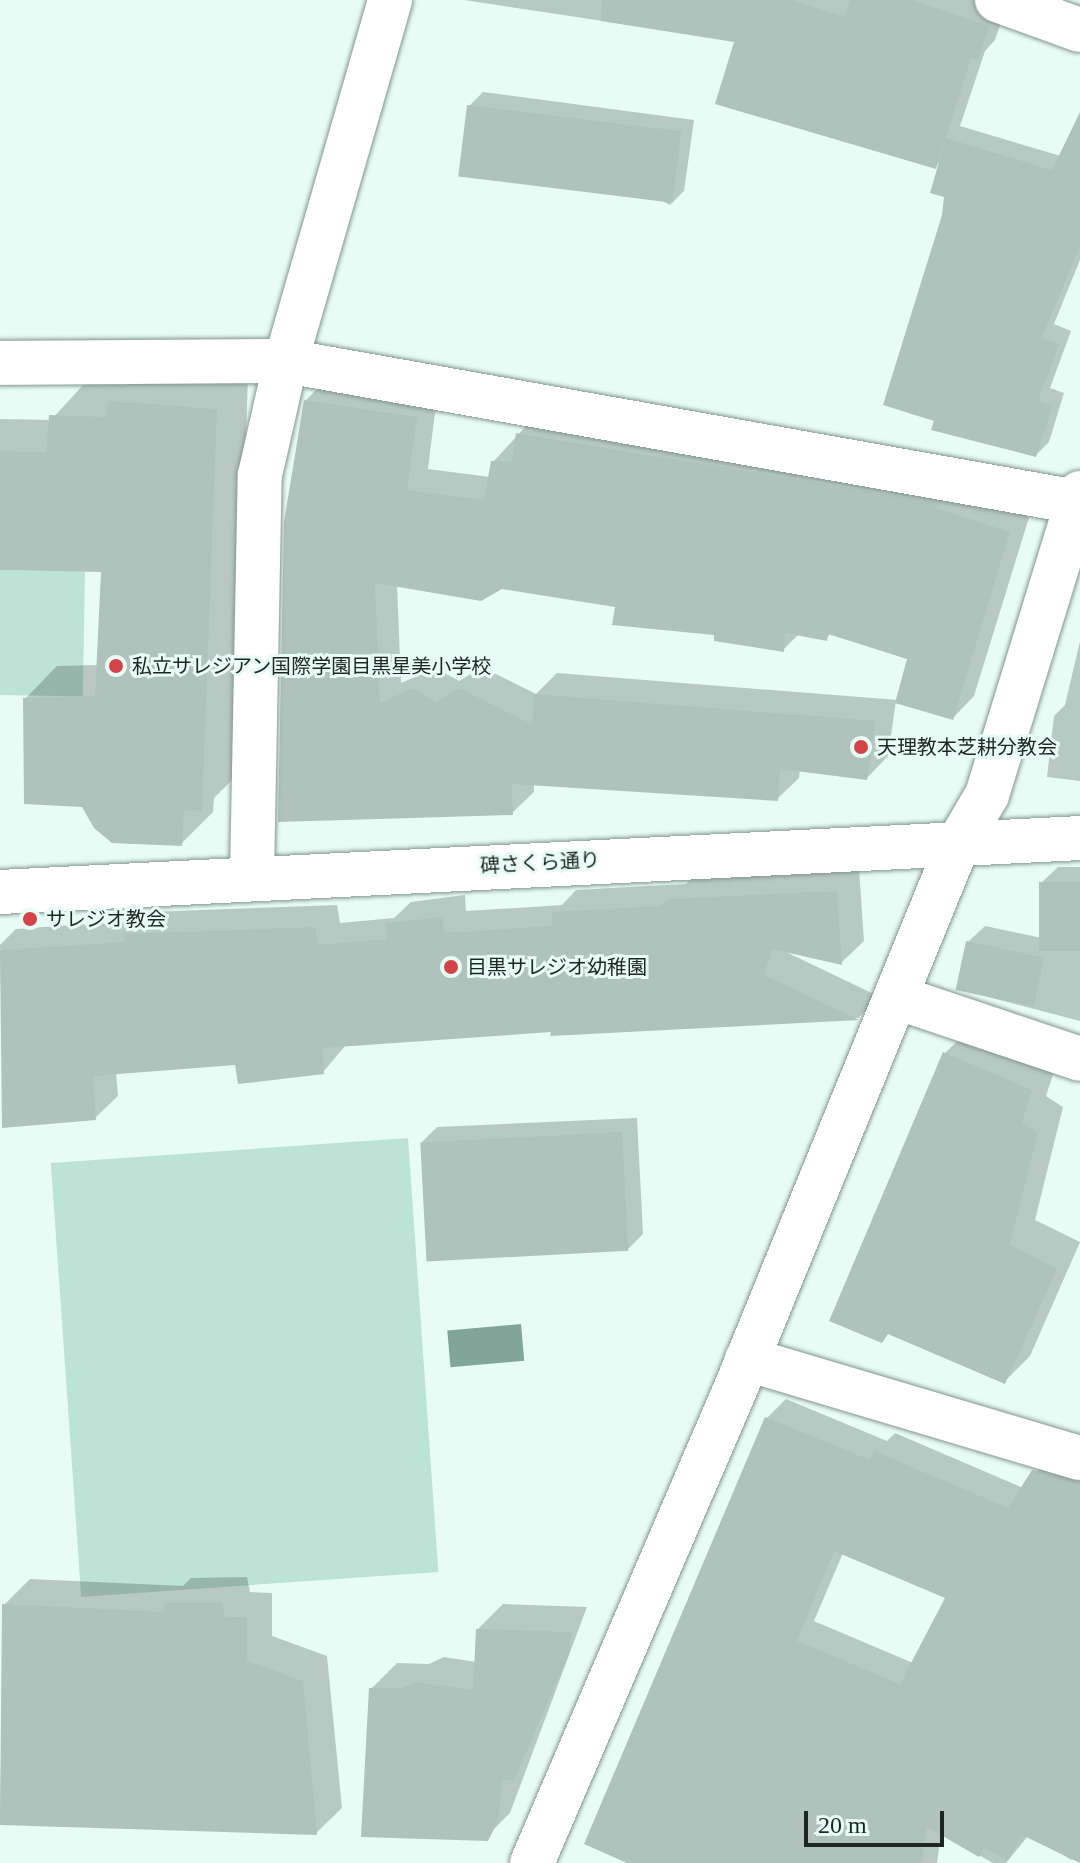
<!DOCTYPE html>
<html>
<head>
<meta charset="utf-8">
<style>
  body { margin:0 }
  #map { position:relative; width:1080px; height:1863px; overflow:hidden; background:#e7fcf5; font-family:"Times New Roman","Noto Sans JP",serif }
  div>[style] { position:absolute }
  .green>* { inset:0; background:#bde3d6; transform-origin:0 0 }
  .water>* { inset:0; background:#81a599; transform-origin:0 0 }
  .shadow>* { inset:0; background:#0003 }
  .building>* { inset:0; background:#afc3bc; transform-origin:0 0 }
  .roads { filter:drop-shadow(0 0 2px #82968f) drop-shadow(0 0 2px #82968f) }
  .minor>* { height:44px; margin:-22px; padding:0 22px; transform-origin:22px; border-radius:22px; background:#fff }
  .tertiary>* { height:44px; margin:-22px; padding:0 22px; transform-origin:22px; border-radius:22px; background:#fff }
  .dots>* { width:22px; height:22px; translate:-50% -50%; box-sizing:border-box; border:4px solid #e7fcf5; border-radius:50% }
  span { translate:-50% -50%; white-space:nowrap; text-align:center; line-height:1.15; -webkit-text-stroke:6px #e7fcf5; paint-order:stroke }
  .poi-label { font-size:20px; color:#1e2623 }
  .left { translate:0 -50%; text-align:left }
  .street-label { font-size:20px; color:#1e2623 }
  .scale { position:absolute; left:804px; top:1811px; width:140px; height:36px; box-sizing:border-box; border:4px solid #1e2623; border-top:0; padding-left:10px; font-size:24px; line-height:28px; white-space:nowrap; color:#1e2623; -webkit-text-stroke:6px #e7fcf5; paint-order:stroke }
</style>
</head>
<body>
<div id="map">
  <div class="green">
    <div style="left:0;top:570px;width:85px;height:125px;rotate:1deg"></div>
    <div style="left:408px;top:1138px;width:435px;height:358px;rotate:86deg"></div>
  </div>
  <div class="water">
    <div style="left:521px;top:1324px;width:37px;height:74px;rotate:85deg"></div>
  </div>
  <div class="shadow">
    <div style="clip-path:polygon(464px 0,982px 0,1006px 8px,995px 40px,985px 51px,960px 126px,1064px 157px,1080px 156px,1080px 260px,1054px 324px,1071px 331px,1050px 388px,1064px 393px,1049px 442px,1036px 455px,933px 429px,947px 196px,942px 160px,935px 166px,736px 41px)"></div>
    <div style="clip-path:polygon(483px 92px,694px 120px,684px 191px,670px 205px,469px 106px)"></div>
    <div style="clip-path:polygon(142px 370px,248px 377px,234px 778px,214px 798px,213px 812px,181px 844px,128px 844px,100px 832px,25px 699px,57px 666px,98px 665px,103px 570px,0 568px,0 419px,51px 420px,84px 384px,126px 385px)"></div>
    <div style="clip-path:polygon(evenodd,327px 379px,437px 396px,428px 469px,490px 477px,493px 462px,539px 412px,1031px 511px,974px 696px,953px 718px,896px 701px,888px 756px,867px 778px,800px 769px,799px 778px,777px 799px,534px 783px,534px 792px,512px 813px,280px 820px,306px 400px,327px 379px,397px 584px,502px 587px,617px 606px,783px 650px,799px 634px,826px 639px,831px 633px,909px 658px,898px 700px,557px 673px,536px 694px,482px 667px,459px 681px,436px 668px,401px 683px,397px 584px)"></div>
    <div style="clip-path:polygon(1080px 641px,1080px 781px,1047px 777px,1054px 716px,1065px 705px)"></div>
    <div style="clip-path:polygon(1058px 867px,1080px 867px,1080px 1021px,957px 989px,968px 942px,985px 926px,1042px 938px,1041px 883px)"></div>
    <div style="clip-path:polygon(859px 869px,864px 941px,841px 963px,786px 952px,880px 997px,858px 1018px,553px 1034px,554px 1030px,346px 1045px,323px 1072px,237px 1063px,116px 1072px,118px 1096px,95px 1118px,4px 1126px,0 945px,16px 929px,141px 920px,149px 912px,337px 905px,340px 923px,394px 918px,411px 902px,465px 895px,466px 911px,562px 905px,576px 890px,686px 884px,692px 878px)"></div>
    <div style="clip-path:polygon(971px 1028px,1056px 1065px,1046px 1096px,1063px 1107px,1035px 1220px,1080px 1242px,1030px 1356px,1004px 1382px,945px 1053px)"></div>
    <div style="clip-path:polygon(637px 1118px,643px 1234px,628px 1249px,422px 1142px,437px 1127px)"></div>
    <div style="clip-path:polygon(evenodd,786px 1399px,887px 1441px,895px 1433px,1023px 1488px,1053px 1452px,1080px 1459px,1080px 1856px,1072px 1860px,1028px 1836px,1006px 1863px,993px 1863px,941px 1834px,937px 1863px,632px 1863px,767px 1418px,786px 1399px,843px 1553px,948px 1597px,913px 1663px,814px 1621px,843px 1553px)"></div>
    <div style="clip-path:polygon(247px 1577px,250px 1592px,272px 1593px,272px 1636px,327px 1656px,342px 1808px,316px 1833px,0 1823px,4px 1605px,30px 1579px,183px 1586px,191px 1578px)"></div>
    <div style="clip-path:polygon(503px 1604px,587px 1607px,510px 1813px,484px 1839px,371px 1689px,397px 1663px,429px 1664px,444px 1657px,476px 1662px,478px 1629px)"></div>
  </div>
  <div class="building">
    <div style="clip-path:polygon(602px 0,791px 0,845px 17px,850px 0,912px 0,989px 26px,978px 60px,971px 58px,936px 169px,715px 104px,734px 42px,601px 21px)"></div>
    <div style="left:467px;top:105px;width:216px;height:72px;rotate:7deg"></div>
    <div style="clip-path:polygon(1080px 112px,1080px 245px,1042px 338px,1059px 344px,1038px 401px,1053px 406px,1036px 457px,931px 430px,934px 421px,883px 405px,942px 215px,944px 197px,930px 193px,946px 138px,1052px 170px)"></div>
    <div style="clip-path:polygon(304px 400px,417px 417px,407px 490px,484px 500px,491px 461px,512px 462px,516px 433px,938px 503px,936px 508px,1010px 532px,953px 720px,895px 703px,907px 659px,828px 634px,827px 641px,785px 633px,784px 652px,714px 641px,714px 635px,612px 625px,615px 607px,502px 589px,481px 601px,375px 583px,380px 703px,413px 688px,436px 702px,459px 688px,532px 724px,534px 694px,876px 721px,867px 780px,780px 769px,778px 801px,512px 784px,513px 815px,278px 822px,284px 522px)"></div>
    <div style="clip-path:polygon(108px 401px,217px 409px,202px 812px,184px 810px,182px 846px,112px 843px,94px 828px,82px 807px,24px 804px,23px 698px,95px 696px,101px 572px,0 570px,0 451px,46px 452px,49px 415px,106px 417px)"></div>
    <div style="left:1039px;top:882px;width:41px;height:69px"></div>
    <div style="clip-path:polygon(837px 891px,842px 965px,772px 949px,764px 975px,859px 1020px,550px 1036px,551px 1032px,323px 1048px,324px 1074px,238px 1084px,235px 1065px,93px 1076px,96px 1120px,2px 1128px,0 950px,124px 942px,125px 934px,315px 927px,318px 945px,387px 939px,386px 923px,443px 917px,444px 933px,552px 926px,552px 912px,661px 906px,667px 899px)"></div>
    <div style="left:966px;top:941px;width:80px;height:50px;rotate:12deg"></div>
    <div style="clip-path:polygon(943px 1052px,1032px 1090px,1022px 1122px,1038px 1133px,1010px 1245px,1057px 1269px,1005px 1384px,888px 1334px,882px 1343px,829px 1321px)"></div>
    <div style="left:622px;top:1132px;width:119px;height:202px;rotate:87deg"></div>
    <div style="clip-path:polygon(evenodd,765px 1417px,870px 1460px,874px 1451px,1008px 1508px,1032px 1470px,1080px 1482px,1080px 1863px,1022px 1835px,1008px 1860px,984px 1848px,979px 1857px,927px 1827px,922px 1863px,627px 1863px,584px 1844px,765px 1417px,834px 1551px,945px 1598px,900px 1684px,797px 1641px,834px 1551px)"></div>
    <div style="clip-path:polygon(222px 1602px,225px 1617px,247px 1617px,247px 1661px,303px 1681px,317px 1835px,0 1825px,2px 1604px,164px 1612px,164px 1603px)"></div>
    <div style="clip-path:polygon(476px 1629px,572px 1632px,569px 1654px,514px 1780px,502px 1781px,499px 1819px,488px 1841px,361px 1837px,369px 1688px,402px 1688px,417px 1682px,473px 1690px)"></div>
  </div>
  <div class="roads">
    <div class="minor">
      <div style="left:997px;top:0;width:88px;rotate:19.9deg"></div>
      <div style="left:0;top:363px;width:286px;rotate:-0.4deg"></div>
      <div style="left:286px;top:361px;width:803px;rotate:10.11deg"></div>
      <div style="left:252px;top:876px;width:401px;rotate:-88.9deg"></div>
      <div style="left:260px;top:475px;width:117px;rotate:-77.2deg"></div>
      <div style="left:286px;top:361px;width:376px;rotate:-73.9deg"></div>
      <div style="left:896px;top:997px;width:194px;rotate:18.6deg"></div>
      <div style="left:747px;top:1359px;width:347px;rotate:16.6deg"></div>
    </div>
    <div class="tertiary">
      <div style="left:0;top:892px;width:1081px;rotate:-2.86deg"></div>
      <div style="left:532px;top:1863px;width:520px;rotate:-66.79deg"></div>
      <div style="left:737px;top:1385px;width:584px;rotate:-67.78deg"></div>
      <div style="left:958px;top:844px;width:57px;rotate:-59.4deg"></div>
      <div style="left:987px;top:795px;width:316px;rotate:-72.9deg"></div>
    </div>
  </div>
  <div class="dots">
    <div style="left:116px;top:666px;background:#d34449"></div>
    <div style="left:861px;top:747px;background:#d34449"></div>
    <div style="left:30px;top:919px;background:#d34449"></div>
    <div style="left:451px;top:967px;background:#d34449"></div>
  </div>
  <div class="poi-label">
    <span class="left" style="left:132px;top:666px">私立サレジアン国際学園目黒星美小学校</span>
    <span class="left" style="left:877px;top:747px">天理教本芝耕分教会</span>
    <span class="left" style="left:46px;top:919px">サレジオ教会</span>
    <span class="left" style="left:467px;top:967px">目黒サレジオ幼稚園</span>
  </div>
  <div class="street-label">
    <span style="left:540px;top:863px;rotate:-3deg">碑さくら通り</span>
  </div>
  <div class="scale">20 m</div>
</div>
</body>
</html>
